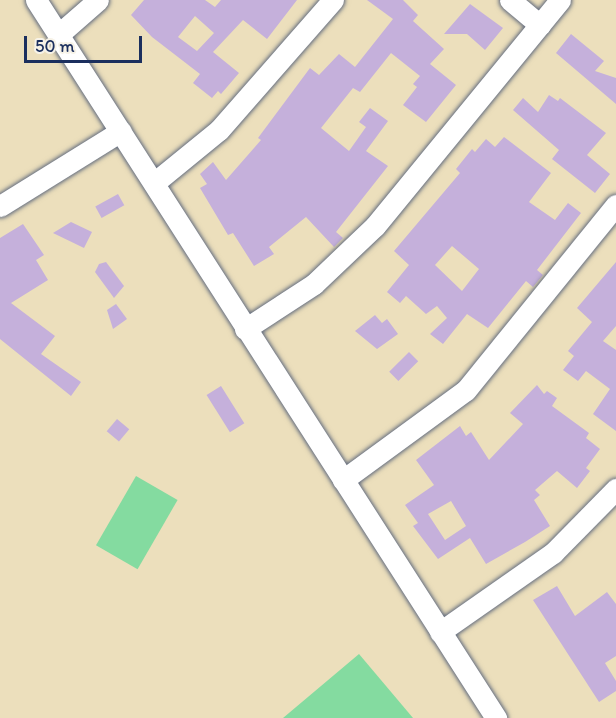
<!DOCTYPE html>
<html>
<head>
<meta charset="utf-8">
<style>
  body { margin:0 }
  #map { position:relative; width:616px; height:718px; overflow:hidden; background:#ecdfbc; font-family:Itim,sans-serif }
  div>[style] { position:absolute }
  .green>* { inset:0; background:#84dba0; transform-origin:0 0 }
  .building>* { inset:0; background:#c5b0db; transform-origin:0 0 }
  .roads { filter:drop-shadow(0 0 2px #646d7f) drop-shadow(0 0 2px #646d7f) }
  .minor>* { height:21px; margin:-10.5px; padding:0 10.5px; transform-origin:10.5px; border-radius:10.5px; background:#fff }
  span { translate:-50% -50%; white-space:nowrap; text-align:center; line-height:1.15; -webkit-text-stroke:4.5px #f7f3e8; paint-order:stroke }
  .scale { position:absolute; left:24px; top:36px; width:118px; height:27px; box-sizing:border-box; border:3px solid #1b2f5e; border-top:0; padding-left:8px; font-size:18px; line-height:21px; white-space:nowrap; color:#1b2f5e; -webkit-text-stroke:4px #f7f3e8; paint-order:stroke }
</style>
</head>
<body>
<div id="map">
  <div class="green">
    <div style="left:136px;top:476px;width:48px;height:80px;rotate:30deg"></div>
    <div style="clip-path:polygon(359px 654px,413px 718px,283px 718px)"></div>
  </div>
  <div class="building">
    <div style="clip-path:polygon(evenodd,144px 0,205px 0,215px 7px,221px 0,297px 0,267px 39px,243px 20px,213px 52px,239px 73px,221px 94px,218px 91px,212px 98px,193px 83px,200px 74px,152px 37px,131px 15px,144px 0,195px 16px,214px 33px,197px 51px,178px 37px,195px 16px)"></div>
    <div style="clip-path:polygon(367px 0,403px 0,418px 15px,413px 21px,444px 49px,430px 64px,456px 85px,426px 122px,403px 105px,417px 87px,413px 84px,420px 76px,391px 53px,360px 92px,353px 88px,321px 128px,349px 151px,366px 127px,359px 122px,370px 108px,388px 121px,366px 151px,388px 166px,336px 232px,343px 238px,334px 247px,306px 217px,269px 247px,274px 254px,254px 266px,233px 233px,228px 235px,200px 188px,207px 184px,200px 174px,213px 162px,226px 180px,261px 140px,258px 138px,310px 68px,319px 75px,339px 54px,355px 67px,393px 19px)"></div>
    <div style="clip-path:polygon(470px 4px,503px 28px,485px 50px,467px 34px,444px 34px)"></div>
    <div style="clip-path:polygon(571px 34px,604px 61px,595px 71px,616px 78px,616px 104px,556px 53px)"></div>
    <div style="clip-path:polygon(549px 95px,558px 101px,560px 98px,606px 133px,587px 155px,610px 174px,595px 193px,552px 159px,559px 150px,513px 110px,523px 98px,538px 112px)"></div>
    <div style="clip-path:polygon(evenodd,504px 137px,551px 173px,529px 202px,555px 220px,568px 203px,581px 213px,537px 270px,543px 275px,533px 287px,526px 281px,488px 328px,467px 314px,443px 344px,430px 334px,447px 318px,437px 306px,426px 314px,406px 296px,400px 303px,387px 292px,409px 265px,394px 251px,460px 173px,456px 169px,472px 149px,475px 152px,486px 139px,495px 147px,504px 137px,452px 246px,479px 269px,462px 291px,435px 265px,452px 246px)"></div>
    <div style="left:118px;top:194px;width:13px;height:26px;rotate:61deg"></div>
    <div style="clip-path:polygon(71px 222px,92px 232px,84px 248px,53px 233px)"></div>
    <div style="clip-path:polygon(23px 224px,44px 255px,36px 260px,48px 280px,11px 303px,55px 336px,41px 354px,81px 382px,71px 396px,0 339px,0 238px)"></div>
    <div style="clip-path:polygon(106px 262px,124px 286px,114px 298px,95px 272px,99px 264px)"></div>
    <div style="clip-path:polygon(616px 262px,616px 326px,603px 341px,616px 350px,616px 431px,593px 414px,610px 389px,586px 371px,578px 381px,563px 370px,574px 356px,568px 351px,592px 322px,577px 308px)"></div>
    <div style="clip-path:polygon(116px 304px,127px 319px,113px 329px,107px 310px)"></div>
    <div style="clip-path:polygon(375px 315px,382px 323px,387px 319px,398px 334px,377px 349px,355px 331px)"></div>
    <div style="left:409px;top:352px;width:13px;height:28px;rotate:45deg"></div>
    <div style="clip-path:polygon(evenodd,537px 385px,544px 394px,547px 391px,557px 398px,552px 406px,589px 433px,586px 438px,600px 449px,586px 468px,590px 471px,577px 488px,557px 471px,535px 490px,540px 495px,534px 500px,550px 526px,525px 542px,486px 564px,470px 538px,438px 559px,413px 526px,418px 523px,405px 505px,434px 485px,416px 460px,460px 426px,466px 436px,471px 432px,489px 460px,523px 424px,510px 413px,537px 385px,451px 501px,466px 526px,445px 540px,428px 514px,451px 501px)"></div>
    <div style="left:221px;top:386px;width:44px;height:17px;rotate:58deg"></div>
    <div style="left:117px;top:419px;width:16px;height:16px;rotate:40deg"></div>
    <div style="clip-path:polygon(557px 586px,575px 616px,607px 592px,616px 604px,616px 656px,605px 663px,616px 681px,616px 691px,599px 702px,533px 600px)"></div>
  </div>
  <div class="roads">
    <div class="minor">
      <div style="left:36px;top:0;width:853px;rotate:57.35deg"></div>
      <div style="left:510px;top:0;width:39px;rotate:40deg"></div>
      <div style="left:58px;top:35px;width:53px;rotate:-41.2deg"></div>
      <div style="left:154px;top:183px;width:84px;rotate:-39.2deg"></div>
      <div style="left:219px;top:130px;width:173px;rotate:-48.8deg"></div>
      <div style="left:0;top:206px;width:142px;rotate:-31.8deg"></div>
      <div style="left:245px;top:329px;width:82px;rotate:-33.1deg"></div>
      <div style="left:314px;top:284px;width:84px;rotate:-43.6deg"></div>
      <div style="left:375px;top:226px;width:292px;rotate:-50.7deg"></div>
      <div style="left:343px;top:480px;width:152px;rotate:-36.2deg"></div>
      <div style="left:466px;top:390px;width:238px;rotate:-51deg"></div>
      <div style="left:440px;top:632px;width:138px;rotate:-35deg"></div>
      <div style="left:553px;top:553px;width:90px;rotate:-45.5deg"></div>
    </div>
  </div>
  <div class="scale">50 m</div>
</div>
</body>
</html>
